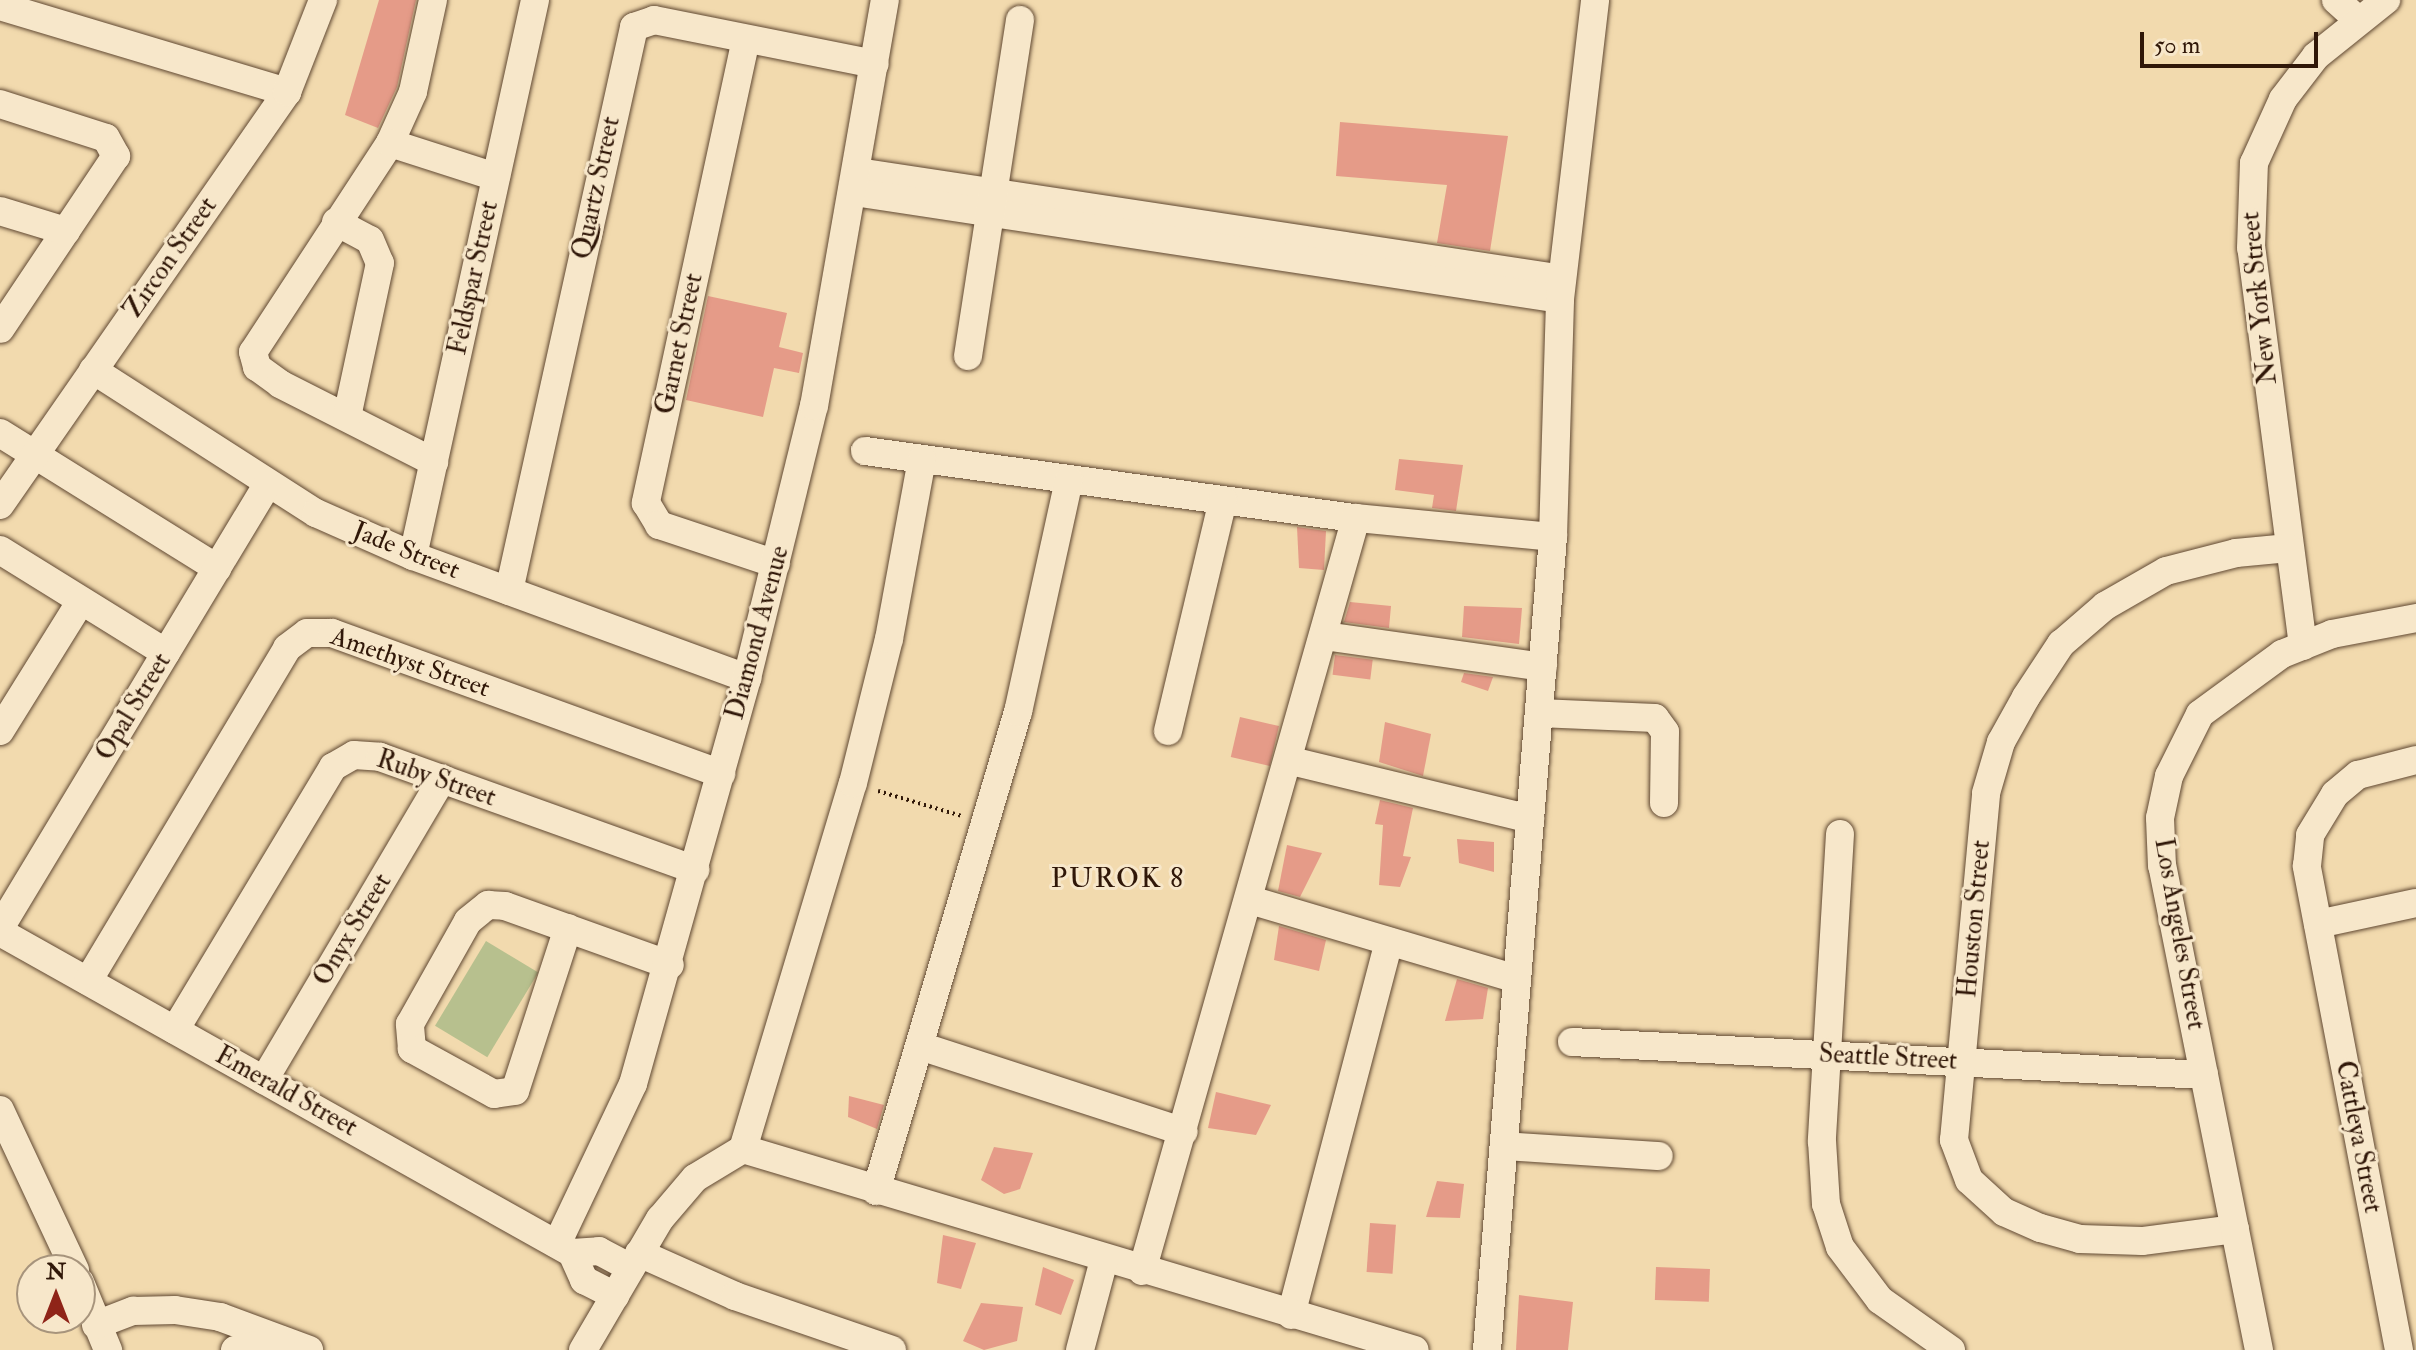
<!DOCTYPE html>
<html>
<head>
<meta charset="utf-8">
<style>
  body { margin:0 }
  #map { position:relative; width:2416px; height:1350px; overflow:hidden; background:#f2daae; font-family:"IM FELL Double Pica",serif }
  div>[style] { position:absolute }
  .green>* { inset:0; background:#b7c08e; transform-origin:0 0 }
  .building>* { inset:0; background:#e59b88; transform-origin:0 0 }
  .path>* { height:4px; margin-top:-2px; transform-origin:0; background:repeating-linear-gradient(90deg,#301708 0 2px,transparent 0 6px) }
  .roads { filter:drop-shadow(0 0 2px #604832) drop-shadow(0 0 2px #604832) }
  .minor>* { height:28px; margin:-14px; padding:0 14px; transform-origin:14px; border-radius:14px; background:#f7e7ca }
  span { translate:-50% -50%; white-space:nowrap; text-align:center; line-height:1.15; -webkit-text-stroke:6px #f7e7ca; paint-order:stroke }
  .street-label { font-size:26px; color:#301708 }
  .neighbourhood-label { font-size:28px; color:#301708; letter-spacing:2px }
  .north { position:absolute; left:16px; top:1254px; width:80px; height:80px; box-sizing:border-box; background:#f7e7ca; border:2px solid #a7947c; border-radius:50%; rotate:0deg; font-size:22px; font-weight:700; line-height:32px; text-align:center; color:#301708 }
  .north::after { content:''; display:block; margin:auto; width:28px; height:36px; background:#8f2418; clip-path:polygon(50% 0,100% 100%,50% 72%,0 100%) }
  .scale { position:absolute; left:2140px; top:32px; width:178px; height:36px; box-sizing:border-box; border:4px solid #301708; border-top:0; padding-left:10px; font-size:24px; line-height:28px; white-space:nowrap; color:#301708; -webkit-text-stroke:6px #f7e7ca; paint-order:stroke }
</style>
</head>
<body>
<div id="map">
  <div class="green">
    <div style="left:486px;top:941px;width:61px;height:99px;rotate:31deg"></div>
  </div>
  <div class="building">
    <div style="clip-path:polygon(379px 0,416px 0,397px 87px,378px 128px,345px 115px)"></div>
    <div style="clip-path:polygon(1340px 122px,1508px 136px,1490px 251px,1437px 243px,1447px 185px,1336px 176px)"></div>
    <div style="clip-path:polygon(708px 296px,787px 313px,779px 347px,803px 353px,799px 373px,774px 368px,763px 417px,686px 400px)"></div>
    <div style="clip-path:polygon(1399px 459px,1463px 465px,1456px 511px,1432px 508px,1434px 495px,1395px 490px)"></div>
    <div style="clip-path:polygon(1297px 527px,1326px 531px,1324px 570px,1299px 568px)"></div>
    <div style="clip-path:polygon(1350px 602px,1391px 606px,1389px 628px,1344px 622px)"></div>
    <div style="clip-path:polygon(1464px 606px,1522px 608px,1519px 644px,1462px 637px)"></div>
    <div style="left:1335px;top:655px;width:38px;height:20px;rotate:7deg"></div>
    <div style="clip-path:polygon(1464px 673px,1493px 677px,1488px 691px,1461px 682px)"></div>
    <div style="left:1240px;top:717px;width:40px;height:41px;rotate:13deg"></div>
    <div style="clip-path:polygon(1385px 722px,1431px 734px,1423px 776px,1379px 762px)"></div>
    <div style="clip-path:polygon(1380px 800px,1413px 808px,1403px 856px,1411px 857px,1400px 887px,1379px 885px,1383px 825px,1375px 824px)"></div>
    <div style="clip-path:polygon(1457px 839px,1494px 842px,1494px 872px,1459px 863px)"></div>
    <div style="clip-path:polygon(1287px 845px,1322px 853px,1300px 897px,1278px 891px)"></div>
    <div style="clip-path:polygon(1279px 926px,1326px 940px,1319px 971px,1274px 960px)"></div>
    <div style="clip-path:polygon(1457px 979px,1488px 988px,1483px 1019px,1445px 1021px)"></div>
    <div style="clip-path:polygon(1216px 1092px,1271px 1105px,1256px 1135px,1208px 1128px)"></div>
    <div style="clip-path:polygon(849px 1096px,884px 1105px,877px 1129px,848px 1117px)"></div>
    <div style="clip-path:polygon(994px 1147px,1033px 1153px,1020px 1189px,1004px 1194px,981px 1180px)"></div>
    <div style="clip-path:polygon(1437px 1181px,1464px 1184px,1460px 1218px,1426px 1217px)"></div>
    <div style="left:1370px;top:1223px;width:26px;height:49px;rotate:4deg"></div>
    <div style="clip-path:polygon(943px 1235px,976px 1243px,961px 1289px,937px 1283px)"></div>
    <div style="clip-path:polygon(1043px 1267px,1074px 1280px,1061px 1315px,1035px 1305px)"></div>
    <div style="left:1656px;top:1267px;width:54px;height:33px;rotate:2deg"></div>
    <div style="clip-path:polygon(1519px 1295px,1573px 1302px,1568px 1350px,1516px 1350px)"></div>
    <div style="clip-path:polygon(981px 1303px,1023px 1307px,1017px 1341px,984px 1350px,963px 1341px)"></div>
  </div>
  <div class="path">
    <div style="left:878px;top:791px;width:88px;rotate:16.6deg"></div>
  </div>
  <div class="roads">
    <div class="minor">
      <div style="left:433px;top:0;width:94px;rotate:102.3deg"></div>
      <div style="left:413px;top:92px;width:56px;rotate:114.3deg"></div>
      <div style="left:390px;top:143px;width:250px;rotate:123.2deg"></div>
      <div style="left:253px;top:352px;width:16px;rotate:75deg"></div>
      <div style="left:257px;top:367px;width:29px;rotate:36deg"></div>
      <div style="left:280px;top:384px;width:173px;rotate:26.9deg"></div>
      <div style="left:2336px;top:0;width:28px;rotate:42deg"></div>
      <div style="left:0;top:6px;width:300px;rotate:16.7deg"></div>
      <div style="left:746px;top:39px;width:475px;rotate:102.2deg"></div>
      <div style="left:646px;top:503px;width:26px;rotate:59deg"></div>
      <div style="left:659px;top:525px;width:123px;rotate:18.4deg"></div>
      <div style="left:0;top:104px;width:111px;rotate:17.8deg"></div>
      <div style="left:106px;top:138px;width:21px;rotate:61deg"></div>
      <div style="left:116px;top:156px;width:208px;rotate:123.8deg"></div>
      <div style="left:390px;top:143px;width:111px;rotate:17.8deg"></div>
      <div style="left:858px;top:172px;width:712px;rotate:8.64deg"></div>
      <div style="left:854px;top:192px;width:714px;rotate:8.62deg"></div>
      <div style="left:0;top:211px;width:69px;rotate:16.9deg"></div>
      <div style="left:336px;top:222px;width:38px;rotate:28deg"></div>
      <div style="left:370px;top:240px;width:25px;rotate:67deg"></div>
      <div style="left:380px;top:263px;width:157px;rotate:102.1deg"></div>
      <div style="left:968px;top:356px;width:340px;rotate:-81.2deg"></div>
      <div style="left:93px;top:370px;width:265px;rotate:32.7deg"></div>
      <div style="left:316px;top:513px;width:106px;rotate:23.9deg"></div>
      <div style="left:413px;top:556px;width:356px;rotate:20.1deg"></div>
      <div style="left:0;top:433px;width:256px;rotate:31.9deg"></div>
      <div style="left:865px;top:451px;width:496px;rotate:7.8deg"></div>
      <div style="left:1356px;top:518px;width:198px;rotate:5.5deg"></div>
      <div style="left:0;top:505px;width:503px;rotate:-55.2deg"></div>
      <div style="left:287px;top:92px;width:99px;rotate:-68.6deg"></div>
      <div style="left:0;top:550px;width:195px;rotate:31.8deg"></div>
      <div style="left:413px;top:556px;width:569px;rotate:-77.62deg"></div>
      <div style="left:509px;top:591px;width:578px;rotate:-77.5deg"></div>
      <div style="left:634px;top:27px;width:21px;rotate:-19deg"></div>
      <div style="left:654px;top:20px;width:225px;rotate:11.3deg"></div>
      <div style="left:1325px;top:636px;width:220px;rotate:8.1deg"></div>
      <div style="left:2303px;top:646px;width:401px;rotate:-97.4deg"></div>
      <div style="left:2251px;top:248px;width:85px;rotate:-88deg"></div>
      <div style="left:2254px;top:163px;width:70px;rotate:-65.6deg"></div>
      <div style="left:2283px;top:99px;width:54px;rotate:-52.5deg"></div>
      <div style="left:2316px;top:56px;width:90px;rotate:-38.7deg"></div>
      <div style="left:1539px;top:713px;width:116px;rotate:2.5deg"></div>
      <div style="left:1655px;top:718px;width:17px;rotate:54deg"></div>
      <div style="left:1665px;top:732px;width:71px;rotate:90.8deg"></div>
      <div style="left:0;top:731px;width:153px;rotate:-58.1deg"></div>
      <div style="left:1168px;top:731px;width:237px;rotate:-76.6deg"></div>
      <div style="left:1291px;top:761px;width:246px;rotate:13.6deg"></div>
      <div style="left:1840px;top:834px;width:308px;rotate:93.4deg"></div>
      <div style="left:1822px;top:1141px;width:63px;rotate:86.4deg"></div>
      <div style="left:1826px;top:1204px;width:45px;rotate:72deg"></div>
      <div style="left:1840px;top:1247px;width:66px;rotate:53deg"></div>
      <div style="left:1880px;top:1300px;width:87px;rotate:35.2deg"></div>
      <div style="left:1250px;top:900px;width:278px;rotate:16.5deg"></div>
      <div style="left:2318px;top:924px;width:100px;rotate:-12.1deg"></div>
      <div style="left:0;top:928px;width:517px;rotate:-58.92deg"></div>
      <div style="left:568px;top:928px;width:171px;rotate:108deg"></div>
      <div style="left:515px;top:1091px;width:21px;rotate:172deg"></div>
      <div style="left:494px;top:1094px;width:94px;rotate:-151.2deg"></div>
      <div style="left:412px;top:1049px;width:25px;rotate:-95deg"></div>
      <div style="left:410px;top:1024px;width:118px;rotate:-60.6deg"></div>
      <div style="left:468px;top:921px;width:26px;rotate:-39deg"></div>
      <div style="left:488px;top:905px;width:17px;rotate:3deg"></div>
      <div style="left:505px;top:906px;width:175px;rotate:19.7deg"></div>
      <div style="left:0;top:932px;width:656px;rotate:29.3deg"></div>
      <div style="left:572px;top:1253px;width:27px;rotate:-4deg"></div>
      <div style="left:599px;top:1251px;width:36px;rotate:28deg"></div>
      <div style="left:88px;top:981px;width:388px;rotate:-59.1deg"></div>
      <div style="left:287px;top:648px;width:25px;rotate:-37deg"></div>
      <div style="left:307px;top:633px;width:25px"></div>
      <div style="left:332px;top:633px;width:414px;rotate:19.9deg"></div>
      <div style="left:175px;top:1030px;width:307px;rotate:-59deg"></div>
      <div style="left:333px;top:767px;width:24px;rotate:-30deg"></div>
      <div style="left:354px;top:755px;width:26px;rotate:4deg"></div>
      <div style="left:380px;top:757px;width:335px;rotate:19.7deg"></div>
      <div style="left:1572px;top:1042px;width:633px;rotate:2.99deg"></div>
      <div style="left:923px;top:1047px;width:274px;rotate:18deg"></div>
      <div style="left:264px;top:1080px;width:350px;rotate:-59.4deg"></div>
      <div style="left:0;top:1110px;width:177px;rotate:64.9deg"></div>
      <div style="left:1504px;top:1146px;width:155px;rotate:3.7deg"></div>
      <div style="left:743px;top:1149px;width:382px;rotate:-73.3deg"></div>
      <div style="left:853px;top:783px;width:148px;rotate:-76deg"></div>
      <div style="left:889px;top:639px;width:182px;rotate:-79.6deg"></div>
      <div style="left:876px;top:1191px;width:500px;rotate:-73.5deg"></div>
      <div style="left:1018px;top:712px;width:237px;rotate:-77.6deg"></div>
      <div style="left:2235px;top:1229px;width:94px;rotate:172.6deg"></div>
      <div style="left:2142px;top:1241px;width:62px;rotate:-178.2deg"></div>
      <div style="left:2080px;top:1239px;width:41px;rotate:-164.6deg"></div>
      <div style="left:2040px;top:1228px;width:39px;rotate:-156deg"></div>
      <div style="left:2004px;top:1212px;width:47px;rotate:-137.6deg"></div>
      <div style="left:1969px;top:1180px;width:43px;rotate:-110.6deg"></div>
      <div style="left:1954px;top:1140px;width:348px;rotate:-84.7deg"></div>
      <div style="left:1986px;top:793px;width:53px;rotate:-73.6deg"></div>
      <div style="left:2001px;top:742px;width:51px;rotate:-60.9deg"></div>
      <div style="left:2026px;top:697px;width:64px;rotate:-56.6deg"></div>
      <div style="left:2061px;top:644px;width:58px;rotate:-40.8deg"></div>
      <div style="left:2105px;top:606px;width:70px;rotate:-29.8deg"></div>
      <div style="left:2166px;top:571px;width:72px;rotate:-14.4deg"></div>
      <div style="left:2236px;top:553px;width:53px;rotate:-5.4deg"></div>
      <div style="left:557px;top:1244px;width:177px;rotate:-64.6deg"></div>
      <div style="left:633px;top:1084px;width:422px;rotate:-74.3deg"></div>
      <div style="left:747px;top:678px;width:280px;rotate:-76.2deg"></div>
      <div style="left:814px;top:406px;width:412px;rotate:-80.1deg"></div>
      <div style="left:572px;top:1253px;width:30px;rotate:66deg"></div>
      <div style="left:584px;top:1280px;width:35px;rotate:27deg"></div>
      <div style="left:639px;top:1253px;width:105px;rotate:24.1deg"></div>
      <div style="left:735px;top:1296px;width:166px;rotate:19deg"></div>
      <div style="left:1142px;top:1271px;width:783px;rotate:-74.14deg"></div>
      <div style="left:80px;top:1282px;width:74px;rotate:67.6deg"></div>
      <div style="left:1291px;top:1315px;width:386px;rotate:-75.3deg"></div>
      <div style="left:96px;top:1325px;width:40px;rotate:-21deg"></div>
      <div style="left:133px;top:1311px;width:42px;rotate:-1.4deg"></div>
      <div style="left:175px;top:1310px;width:46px;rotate:8.8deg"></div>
      <div style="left:220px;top:1317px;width:95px;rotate:20.3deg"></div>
      <div style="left:235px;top:1350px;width:47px;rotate:-12.3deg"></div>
      <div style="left:583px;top:1350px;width:152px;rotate:-59.6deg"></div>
      <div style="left:660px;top:1219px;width:54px;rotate:-49.5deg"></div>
      <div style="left:695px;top:1178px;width:56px;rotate:-31.1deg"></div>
      <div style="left:743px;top:1149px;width:701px;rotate:16.65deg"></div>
      <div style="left:1080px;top:1350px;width:93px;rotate:-75.1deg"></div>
      <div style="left:1487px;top:1350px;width:816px;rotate:-85.36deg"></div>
      <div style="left:1553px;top:537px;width:238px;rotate:-88.3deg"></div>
      <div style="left:1560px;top:299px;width:301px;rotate:-83.3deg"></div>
      <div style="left:2259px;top:1350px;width:494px;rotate:-101.3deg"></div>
      <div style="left:2162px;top:866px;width:48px;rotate:-92.4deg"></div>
      <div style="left:2160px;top:818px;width:43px;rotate:-77.9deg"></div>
      <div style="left:2169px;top:776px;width:69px;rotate:-63.4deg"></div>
      <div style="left:2200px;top:714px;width:102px;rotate:-36.2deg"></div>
      <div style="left:2282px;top:654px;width:54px;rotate:-21.8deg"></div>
      <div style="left:2332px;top:634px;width:86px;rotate:-10.8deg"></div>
      <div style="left:2399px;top:1350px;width:493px;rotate:-100.8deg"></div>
      <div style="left:2307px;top:866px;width:31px;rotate:-84deg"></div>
      <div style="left:2310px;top:835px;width:48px;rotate:-58.6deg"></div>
      <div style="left:2335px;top:794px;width:30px;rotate:-40deg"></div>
      <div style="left:2358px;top:775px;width:60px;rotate:-14.5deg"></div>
    </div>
  </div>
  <div class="street-label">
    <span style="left:597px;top:188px;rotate:-78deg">Quartz Street</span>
    <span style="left:171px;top:258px;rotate:-55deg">Zircon Street</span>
    <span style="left:474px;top:278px;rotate:-78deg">Feldspar Street</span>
    <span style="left:2260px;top:298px;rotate:-96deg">New York Street</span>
    <span style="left:680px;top:344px;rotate:-78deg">Garnet Street</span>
    <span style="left:406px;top:551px;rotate:22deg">Jade Street</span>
    <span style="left:758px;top:633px;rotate:-75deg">Diamond Avenue</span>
    <span style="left:410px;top:663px;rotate:19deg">Amethyst Street</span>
    <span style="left:134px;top:707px;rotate:-59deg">Opal Street</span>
    <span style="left:436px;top:779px;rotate:19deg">Ruby Street</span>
    <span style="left:1975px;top:919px;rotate:-85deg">Houston Street</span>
    <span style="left:353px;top:930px;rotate:-59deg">Onyx Street</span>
    <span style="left:2179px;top:934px;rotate:80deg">Los Angeles Street</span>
    <span style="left:1888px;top:1058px;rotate:3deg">Seattle Street</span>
    <span style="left:286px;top:1092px;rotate:29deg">Emerald Street</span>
    <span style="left:2358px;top:1137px;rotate:79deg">Cattleya Street</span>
  </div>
  <div class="neighbourhood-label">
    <span style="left:1118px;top:879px">PUROK 8</span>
  </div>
  <div class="north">N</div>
  <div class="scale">50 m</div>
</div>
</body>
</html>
